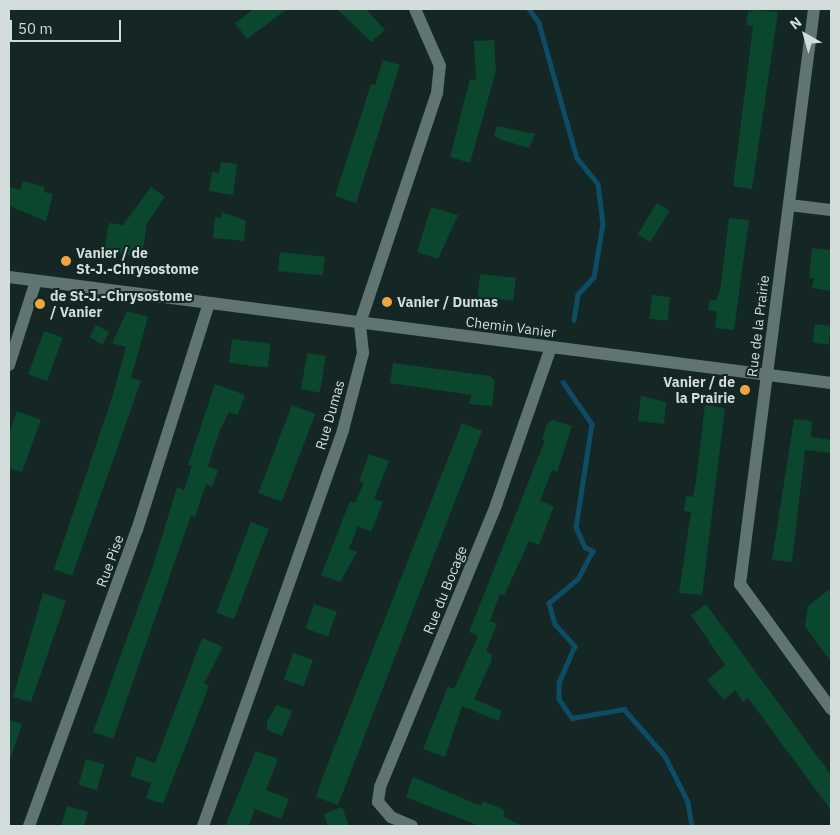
<!DOCTYPE html>
<html>
<head>
<meta charset="utf-8">
<style>
  body { margin:0 }
  #map { position:relative; width:840px; height:835px; overflow:hidden; background:#152724; font-family:"IBM Plex Sans",sans-serif }
  div>[style] { position:absolute }
  .stream>* { height:4.5px; margin:-2.25px; padding:0 2.25px; transform-origin:2.25px; border-radius:2.25px; background:#0d4c64 }
  .building>* { inset:0; background:#0b462f; transform-origin:0 0 }
  .minor>* { height:12px; margin:-6px; padding:0 6px; transform-origin:6px; border-radius:6px; background:#607571 }
  .dots>* { width:14px; height:14px; translate:-50% -50%; box-sizing:border-box; border:2px solid #152724; border-radius:50% }
  span { translate:-50% -50%; white-space:nowrap; text-align:center; line-height:1.15; -webkit-text-stroke:4px #152724; paint-order:stroke }
  .poi-label { font-size:14px; color:#d2dddb; font-weight:700 }
  .left { translate:0 -50%; text-align:left }
  .right { translate:-100% -50%; text-align:right }
  .street-label { font-size:14px; color:#d2dddb }
  .frame { position:absolute; inset:0; border:10px solid #d2dddb; pointer-events:none }
  .north { position:absolute; left:780px; top:10px; width:50px; height:50px; -webkit-text-stroke:4px #152724; paint-order:stroke; rotate:322deg; font-size:14px; font-weight:700; line-height:20px; text-align:center; color:#d2dddb }
  .north::after { content:''; display:block; margin:auto; width:18px; height:22px; background:#d2dddb; clip-path:polygon(50% 0,100% 100%,50% 72%,0 100%) }
  .scale { position:absolute; left:10px; top:20px; width:111px; height:22px; box-sizing:border-box; border:2px solid #d2dddb; border-top:0; padding-left:6px; font-size:15px; line-height:18px; white-space:nowrap; color:#d2dddb; -webkit-text-stroke:4px #152724; paint-order:stroke }
</style>
</head>
<body>
<div id="map">
  <div class="stream">
    <div style="left:529px;top:9px;width:17px;rotate:54deg"></div>
    <div style="left:539px;top:23px;width:140px;rotate:74.3deg"></div>
    <div style="left:577px;top:158px;width:33px;rotate:51deg"></div>
    <div style="left:598px;top:184px;width:40px;rotate:82.9deg"></div>
    <div style="left:603px;top:224px;width:54px;rotate:99.6deg"></div>
    <div style="left:594px;top:277px;width:24px;rotate:132deg"></div>
    <div style="left:578px;top:295px;width:25px;rotate:99deg"></div>
    <div style="left:563px;top:382px;width:51px;rotate:55.4deg"></div>
    <div style="left:592px;top:424px;width:104px;rotate:98.8deg"></div>
    <div style="left:576px;top:527px;width:22px;rotate:66deg"></div>
    <div style="left:585px;top:547px;width:9px;rotate:27deg"></div>
    <div style="left:593px;top:551px;width:32px;rotate:118deg"></div>
    <div style="left:578px;top:579px;width:38px;rotate:140deg"></div>
    <div style="left:549px;top:603px;width:22px;rotate:74deg"></div>
    <div style="left:555px;top:624px;width:30px;rotate:48deg"></div>
    <div style="left:575px;top:646px;width:40px;rotate:113.4deg"></div>
    <div style="left:559px;top:683px;width:16px;rotate:90deg"></div>
    <div style="left:559px;top:699px;width:23px;rotate:56deg"></div>
    <div style="left:572px;top:718px;width:53px;rotate:-9.8deg"></div>
    <div style="left:624px;top:709px;width:62px;rotate:48.9deg"></div>
    <div style="left:665px;top:756px;width:51px;rotate:63.4deg"></div>
    <div style="left:688px;top:802px;width:24px;rotate:81deg"></div>
  </div>
  <div class="building">
    <div style="clip-path:polygon(254px 9px,287px 9px,247px 39px,235px 23px)"></div>
    <div style="clip-path:polygon(337px 9px,366px 9px,385px 30px,371px 42px)"></div>
    <div style="clip-path:polygon(756px 10px,778px 12px,752px 189px,733px 186px,753px 26px,746px 25px,748px 12px)"></div>
    <div style="clip-path:polygon(494px 40px,496px 71px,470px 163px,450px 157px,470px 79px,476px 81px,474px 41px)"></div>
    <div style="clip-path:polygon(383px 60px,400px 65px,356px 203px,335px 196px,371px 84px,375px 85px)"></div>
    <div style="clip-path:polygon(497px 126px,535px 134px,529px 148px,499px 139px,494px 135px)"></div>
    <div style="clip-path:polygon(221px 162px,237px 164px,233px 195px,209px 191px,212px 172px,219px 173px)"></div>
    <div style="clip-path:polygon(23px 181px,45px 187px,44px 192px,53px 194px,46px 221px,9px 206px,9px 187px,20px 190px)"></div>
    <div style="clip-path:polygon(151px 187px,165px 197px,147px 223px,142px 257px,104px 252px,109px 223px,123px 225px)"></div>
    <div style="left:657px;top:203px;width:15px;height:37px;rotate:32deg"></div>
    <div style="clip-path:polygon(431px 207px,458px 215px,438px 259px,417px 252px)"></div>
    <div style="clip-path:polygon(222px 212px,246px 221px,244px 241px,213px 238px,215px 217px,221px 218px)"></div>
    <div style="clip-path:polygon(729px 218px,749px 220px,734px 330px,715px 328px,717px 312px,708px 310px,710px 300px,716px 300px,720px 290px)"></div>
    <div style="clip-path:polygon(812px 248px,831px 250px,831px 291px,812px 288px,814px 278px,809px 278px)"></div>
    <div style="left:280px;top:252px;width:45px;height:19px;rotate:6deg"></div>
    <div style="left:480px;top:274px;width:36px;height:23px;rotate:6deg"></div>
    <div style="left:652px;top:295px;width:18px;height:24px;rotate:6deg"></div>
    <div style="clip-path:polygon(127px 311px,148px 317px,131px 378px,141px 381px,72px 576px,54px 569px,111px 401px,126px 347px,112px 343px)"></div>
    <div style="left:815px;top:324px;width:16px;height:19px;rotate:7deg"></div>
    <div style="left:96px;top:325px;width:15px;height:14px;rotate:28deg"></div>
    <div style="left:44px;top:331px;width:20px;height:46px;rotate:20deg"></div>
    <div style="left:232px;top:339px;width:39px;height:24px;rotate:7deg"></div>
    <div style="left:307px;top:353px;width:19px;height:37px;rotate:9deg"></div>
    <div style="clip-path:polygon(393px 363px,490px 376px,495px 381px,492px 406px,469px 404px,472px 395px,390px 383px)"></div>
    <div style="clip-path:polygon(215px 384px,245px 395px,238px 415px,229px 412px,220px 430px,208px 466px,218px 470px,212px 487px,206px 484px,195px 517px,191px 515px,113px 739px,93px 732px,154px 563px,177px 487px,184px 490px,192px 466px,188px 465px)"></div>
    <div style="clip-path:polygon(641px 396px,666px 402px,664px 424px,638px 421px)"></div>
    <div style="left:292px;top:405px;width:25px;height:94px;rotate:21deg"></div>
    <div style="clip-path:polygon(705px 405px,725px 408px,702px 595px,679px 593px,691px 512px,684px 511px,686px 496px,693px 497px,696px 480px)"></div>
    <div style="clip-path:polygon(17px 411px,41px 420px,22px 472px,9px 468px,9px 434px)"></div>
    <div style="clip-path:polygon(794px 419px,812px 421px,811px 437px,831px 440px,831px 453px,805px 450px,792px 562px,772px 560px)"></div>
    <div style="clip-path:polygon(553px 420px,572px 426px,557px 472px,552px 470px,540px 501px,554px 506px,539px 545px,529px 541px,504px 596px,500px 594px,490px 621px,497px 624px,486px 651px,492px 654px,491px 662px,474px 699px,502px 711px,498px 721px,462px 706px,445px 757px,423px 749px,448px 687px,454px 689px,478px 636px,469px 632px,545px 440px,542px 439px,547px 424px)"></div>
    <div style="clip-path:polygon(462px 423px,482px 431px,338px 805px,316px 797px,323px 776px)"></div>
    <div style="clip-path:polygon(369px 454px,389px 461px,374px 499px,383px 502px,371px 532px,358px 526px,349px 549px,357px 552px,340px 582px,321px 575px,350px 501px,355px 503px,364px 483px,359px 481px)"></div>
    <div style="left:251px;top:522px;width:19px;height:97px;rotate:21deg"></div>
    <div style="clip-path:polygon(831px 588px,831px 662px,805px 626px,808px 606px)"></div>
    <div style="clip-path:polygon(43px 593px,66px 601px,31px 702px,13px 697px)"></div>
    <div style="left:314px;top:604px;width:24px;height:26px;rotate:19deg"></div>
    <div style="clip-path:polygon(706px 604px,831px 775px,831px 810px,748px 698px,743px 702px,735px 690px,724px 700px,707px 680px,725px 665px,691px 615px)"></div>
    <div style="clip-path:polygon(202px 638px,223px 647px,204px 683px,209px 686px,163px 804px,146px 798px,151px 783px,130px 776px,137px 756px,155px 763px)"></div>
    <div style="left:293px;top:653px;width:21px;height:28px;rotate:19deg"></div>
    <div style="clip-path:polygon(277px 705px,292px 711px,282px 736px,267px 730px,267px 721px)"></div>
    <div style="clip-path:polygon(9px 720px,22px 724px,11px 757px,9px 757px)"></div>
    <div style="clip-path:polygon(256px 751px,278px 759px,266px 790px,289px 799px,281px 819px,255px 809px,249px 826px,225px 826px)"></div>
    <div style="left:86px;top:759px;width:19px;height:27px;rotate:16deg"></div>
    <div style="clip-path:polygon(413px 777px,481px 806px,483px 801px,505px 810px,503px 817px,524px 826px,479px 826px,406px 797px)"></div>
    <div style="clip-path:polygon(67px 806px,88px 812px,84px 826px,61px 826px)"></div>
    <div style="clip-path:polygon(342px 807px,349px 826px,328px 826px,324px 814px)"></div>
  </div>
  <div class="minor">
    <div style="left:814px;top:9px;width:580px;rotate:97.33deg"></div>
    <div style="left:740px;top:584px;width:155px;rotate:53.9deg"></div>
    <div style="left:789px;top:205px;width:42px;rotate:6.8deg"></div>
    <div style="left:9px;top:277px;width:829px;rotate:7.35deg"></div>
    <div style="left:9px;top:365px;width:88px;rotate:-72.2deg"></div>
    <div style="left:29px;top:826px;width:315px;rotate:-70deg"></div>
    <div style="left:137px;top:530px;width:238px;rotate:-72.4deg"></div>
    <div style="left:203px;top:826px;width:420px;rotate:-70.5deg"></div>
    <div style="left:343px;top:430px;width:80px;rotate:-75.4deg"></div>
    <div style="left:363px;top:353px;width:30px;rotate:-96deg"></div>
    <div style="left:360px;top:323px;width:243px;rotate:-71.5deg"></div>
    <div style="left:437px;top:93px;width:27px;rotate:-84deg"></div>
    <div style="left:440px;top:66px;width:62px;rotate:-113.7deg"></div>
    <div style="left:412px;top:826px;width:23px;rotate:-157deg"></div>
    <div style="left:391px;top:817px;width:20px;rotate:-131deg"></div>
    <div style="left:378px;top:802px;width:15px;rotate:-82deg"></div>
    <div style="left:380px;top:787px;width:305px;rotate:-67.6deg"></div>
    <div style="left:496px;top:505px;width:167px;rotate:-70.8deg"></div>
  </div>
  <div class="dots">
    <div style="left:66px;top:261px;background:#f0a63f"></div>
    <div style="left:387px;top:302px;background:#f0a63f"></div>
    <div style="left:40px;top:304px;background:#f0a63f"></div>
    <div style="left:745px;top:390px;background:#f0a63f"></div>
  </div>
  <div class="poi-label">
    <span class="left" style="left:76px;top:261px">Vanier / de<br>St-J.-Chrysostome</span>
    <span class="left" style="left:50px;top:304px">de St-J.-Chrysostome<br>/ Vanier</span>
    <span class="left" style="left:397px;top:302px">Vanier / Dumas</span>
    <span class="right" style="left:735px;top:390px">Vanier / de<br>la Prairie</span>
  </div>
  <div class="street-label">
    <span style="left:758px;top:326px;rotate:-83deg">Rue de la Prairie</span>
    <span style="left:511px;top:327px;rotate:7deg">Chemin Vanier</span>
    <span style="left:330px;top:415px;rotate:-74deg">Rue Dumas</span>
    <span style="left:110px;top:561px;rotate:-70deg">Rue Pise</span>
    <span style="left:445px;top:590px;rotate:-68deg">Rue du Bocage</span>
  </div>
  <div class="frame"></div>
  <div class="north">N</div>
  <div class="scale">50 m</div>
</div>
</body>
</html>
